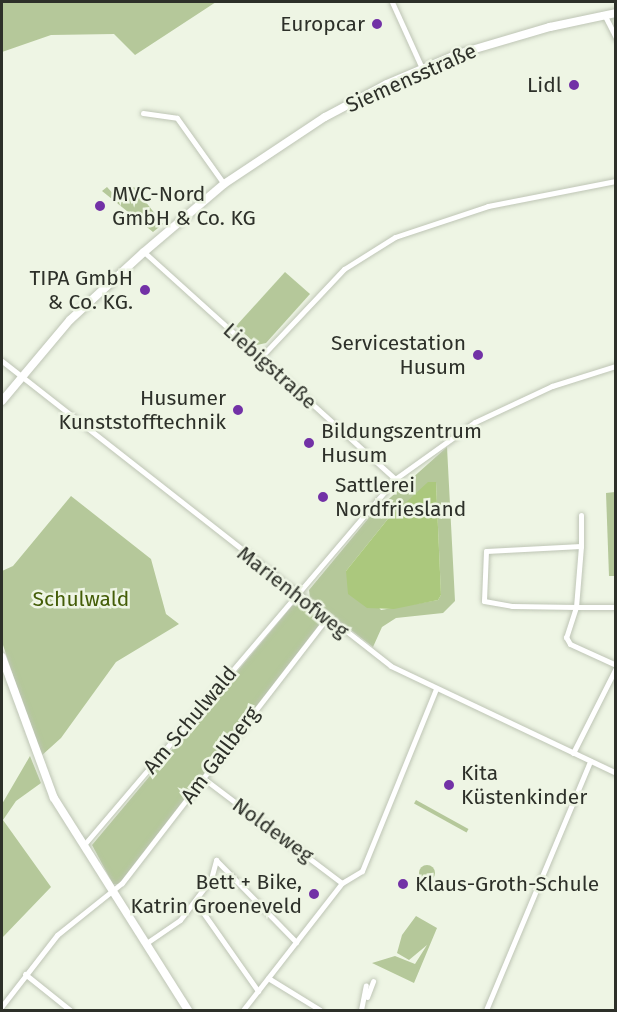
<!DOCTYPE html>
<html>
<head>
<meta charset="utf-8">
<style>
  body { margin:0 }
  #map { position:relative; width:617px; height:1012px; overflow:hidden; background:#eef5e4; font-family:"Fira Sans",sans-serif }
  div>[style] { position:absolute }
  .green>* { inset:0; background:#b5c89a; transform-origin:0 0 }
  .round { border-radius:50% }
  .water>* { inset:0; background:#abc87d }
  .roads { filter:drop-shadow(0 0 2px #bec5b5) drop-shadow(0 0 2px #bec5b5) }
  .street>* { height:5px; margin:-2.5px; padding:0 2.5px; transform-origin:2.5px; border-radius:2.5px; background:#fff }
  .secondary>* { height:8px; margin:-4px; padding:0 4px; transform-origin:4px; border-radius:4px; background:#fff }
  .dots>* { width:16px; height:16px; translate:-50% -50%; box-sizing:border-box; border:3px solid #eef5e4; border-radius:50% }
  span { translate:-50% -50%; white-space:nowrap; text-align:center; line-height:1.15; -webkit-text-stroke:5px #eef5e4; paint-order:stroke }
  .poi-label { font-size:21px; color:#2d3029 }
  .right { translate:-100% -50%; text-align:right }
  .left { translate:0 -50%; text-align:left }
  .street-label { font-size:21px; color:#2d3029 }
  .park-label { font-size:21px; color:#445d08 }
  .frame { position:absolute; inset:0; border:3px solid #2d3029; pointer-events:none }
</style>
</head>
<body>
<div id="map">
  <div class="green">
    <div style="clip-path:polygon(2px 2px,216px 2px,135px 55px,114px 34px,51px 35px,2px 52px)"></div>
    <div style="clip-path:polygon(107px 187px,118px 199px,134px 187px,163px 224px,153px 232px,102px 191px)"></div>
    <div style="clip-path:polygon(285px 272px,310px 294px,266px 343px,257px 345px,236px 326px)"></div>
    <div style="clip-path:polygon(evenodd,447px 447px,455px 601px,443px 613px,396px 618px,382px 627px,373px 647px,310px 598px,309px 590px,372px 514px,447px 447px,436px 482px,441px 595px,438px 600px,381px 610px,346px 571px,387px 520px,436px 482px)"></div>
    <div style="clip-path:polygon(615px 492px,615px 576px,609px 576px,606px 493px)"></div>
    <div style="clip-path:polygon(71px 496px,151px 559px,166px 614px,179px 624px,116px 662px,61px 738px,40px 757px,2px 642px,2px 571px,13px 566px)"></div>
    <div style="clip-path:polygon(300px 603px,319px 618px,319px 627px,119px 884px,113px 884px,92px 845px,292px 606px)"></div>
    <div style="clip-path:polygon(30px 756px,41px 783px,16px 801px,3px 820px,51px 887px,2px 938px,2px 804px)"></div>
    <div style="left:416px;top:800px;width:60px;height:4px;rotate:29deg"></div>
    <div class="round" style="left:419px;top:865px;width:16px;height:16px"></div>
    <div style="clip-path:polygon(416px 916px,437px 928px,414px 983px,372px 963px,395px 956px,415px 964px,427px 945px,409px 960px,397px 953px,402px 935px)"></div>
  </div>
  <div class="water">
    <div style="clip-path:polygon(428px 482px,436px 482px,441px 595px,438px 600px,394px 609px,367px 608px,348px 594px,346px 571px,387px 520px)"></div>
  </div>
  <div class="roads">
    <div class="street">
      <div style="left:392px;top:2px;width:72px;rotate:65.6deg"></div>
      <div style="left:605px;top:16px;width:25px;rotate:63deg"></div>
      <div style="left:143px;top:113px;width:34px;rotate:8deg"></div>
      <div style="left:177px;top:118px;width:81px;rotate:54.5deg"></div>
      <div style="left:144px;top:252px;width:338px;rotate:42.1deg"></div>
      <div style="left:261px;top:357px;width:121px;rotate:-46.7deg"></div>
      <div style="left:344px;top:269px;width:60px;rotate:-32.1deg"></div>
      <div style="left:395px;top:237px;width:98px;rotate:-18.4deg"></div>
      <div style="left:488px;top:206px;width:130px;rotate:-11.1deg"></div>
      <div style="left:2px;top:361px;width:494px;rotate:38.1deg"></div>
      <div style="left:391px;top:666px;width:249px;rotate:25.4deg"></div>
      <div style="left:581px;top:515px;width:31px;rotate:90deg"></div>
      <div style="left:581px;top:546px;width:95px;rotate:177deg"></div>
      <div style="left:486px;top:551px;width:50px;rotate:92.3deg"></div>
      <div style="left:484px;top:601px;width:28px;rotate:10deg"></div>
      <div style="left:512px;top:606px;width:64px;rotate:0.9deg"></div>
      <div style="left:576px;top:607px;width:61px;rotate:-85.3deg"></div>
      <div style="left:616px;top:607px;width:40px;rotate:180deg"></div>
      <div style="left:576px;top:607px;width:32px;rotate:108deg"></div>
      <div style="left:566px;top:637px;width:8px;rotate:60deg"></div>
      <div style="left:570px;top:644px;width:51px;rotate:24.5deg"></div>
      <div style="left:573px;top:753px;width:95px;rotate:-63.2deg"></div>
      <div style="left:203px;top:778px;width:174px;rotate:37.1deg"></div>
      <div style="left:83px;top:846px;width:482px;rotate:-49.6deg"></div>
      <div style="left:395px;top:479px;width:98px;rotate:-35.5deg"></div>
      <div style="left:475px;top:422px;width:85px;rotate:-25.1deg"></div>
      <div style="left:552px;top:386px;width:67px;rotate:-17.4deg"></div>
      <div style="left:195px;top:901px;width:110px;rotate:55deg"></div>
      <div style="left:145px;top:944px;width:42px;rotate:-34.4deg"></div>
      <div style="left:180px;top:920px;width:51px;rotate:-52.9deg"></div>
      <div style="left:211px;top:879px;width:20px;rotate:-75deg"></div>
      <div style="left:216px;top:860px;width:115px;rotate:45.7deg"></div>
      <div style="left:25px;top:974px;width:58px;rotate:38.7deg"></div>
      <div style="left:268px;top:978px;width:61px;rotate:31.6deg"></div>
      <div style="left:367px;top:997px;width:17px;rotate:-69deg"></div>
      <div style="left:2px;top:1006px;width:90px;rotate:-52.2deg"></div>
      <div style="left:57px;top:935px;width:83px;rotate:-38.7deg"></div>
      <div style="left:122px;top:883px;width:335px;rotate:-52.3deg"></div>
      <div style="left:243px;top:1010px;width:161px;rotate:-52.1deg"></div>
      <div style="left:342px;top:883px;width:23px;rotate:-31deg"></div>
      <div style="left:362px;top:871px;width:196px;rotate:-67.9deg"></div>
      <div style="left:361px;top:1010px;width:25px;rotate:-79deg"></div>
      <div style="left:486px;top:1010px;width:270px;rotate:-67.3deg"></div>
    </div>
    <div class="secondary">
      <div style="left:2px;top:401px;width:106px;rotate:-50deg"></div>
      <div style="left:70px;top:320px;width:100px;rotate:-42.6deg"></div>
      <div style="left:144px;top:252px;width:105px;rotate:-40.4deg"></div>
      <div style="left:224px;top:184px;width:121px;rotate:-33.6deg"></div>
      <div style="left:325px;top:117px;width:70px;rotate:-28deg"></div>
      <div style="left:387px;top:84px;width:77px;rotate:-22.9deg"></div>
      <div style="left:458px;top:54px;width:96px;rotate:-16.4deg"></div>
      <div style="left:550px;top:27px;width:67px;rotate:-12deg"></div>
      <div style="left:2px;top:657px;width:150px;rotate:69.8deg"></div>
      <div style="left:54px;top:798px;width:251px;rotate:57.7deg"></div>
    </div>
  </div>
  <div class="dots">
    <div style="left:377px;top:24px;background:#7231a6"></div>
    <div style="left:574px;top:85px;background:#7231a6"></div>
    <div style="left:100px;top:206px;background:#7231a6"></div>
    <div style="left:145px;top:290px;background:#7231a6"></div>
    <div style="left:478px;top:355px;background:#7231a6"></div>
    <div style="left:238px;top:410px;background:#7231a6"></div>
    <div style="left:309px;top:443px;background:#7231a6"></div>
    <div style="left:323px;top:497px;background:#7231a6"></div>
    <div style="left:449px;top:785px;background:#7231a6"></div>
    <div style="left:403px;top:884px;background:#7231a6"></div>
    <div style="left:314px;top:894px;background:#7231a6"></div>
  </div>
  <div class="poi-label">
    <span class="right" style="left:365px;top:24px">Europcar</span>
    <span class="right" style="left:562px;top:85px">Lidl</span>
    <span class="left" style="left:112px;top:206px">MVC-Nord<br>GmbH &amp; Co. KG</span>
    <span class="right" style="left:133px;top:290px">TIPA GmbH<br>&amp; Co. KG.</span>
    <span class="right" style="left:466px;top:355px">Servicestation<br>Husum</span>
    <span class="right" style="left:226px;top:410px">Husumer<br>Kunststofftechnik</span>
    <span class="left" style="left:321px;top:443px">Bildungszentrum<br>Husum</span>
    <span class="left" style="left:335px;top:497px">Sattlerei<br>Nordfriesland</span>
    <span class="left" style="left:461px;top:785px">Kita<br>Küstenkinder</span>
    <span class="right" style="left:302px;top:894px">Bett + Bike,<br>Katrin Groeneveld</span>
    <span class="left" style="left:415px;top:884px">Klaus-Groth-Schule</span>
  </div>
  <div class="street-label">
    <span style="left:411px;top:78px;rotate:-24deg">Siemensstraße</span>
    <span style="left:270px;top:366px;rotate:42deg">Liebigstraße</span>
    <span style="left:293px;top:592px;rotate:38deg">Marienhofweg</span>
    <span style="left:190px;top:720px;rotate:-50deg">Am Schulwald</span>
    <span style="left:220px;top:755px;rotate:-53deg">Am Gallberg</span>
    <span style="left:273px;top:830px;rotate:36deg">Noldeweg</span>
  </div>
  <div class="park-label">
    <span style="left:81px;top:599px">Schulwald</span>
  </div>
  <div class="frame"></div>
</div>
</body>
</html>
